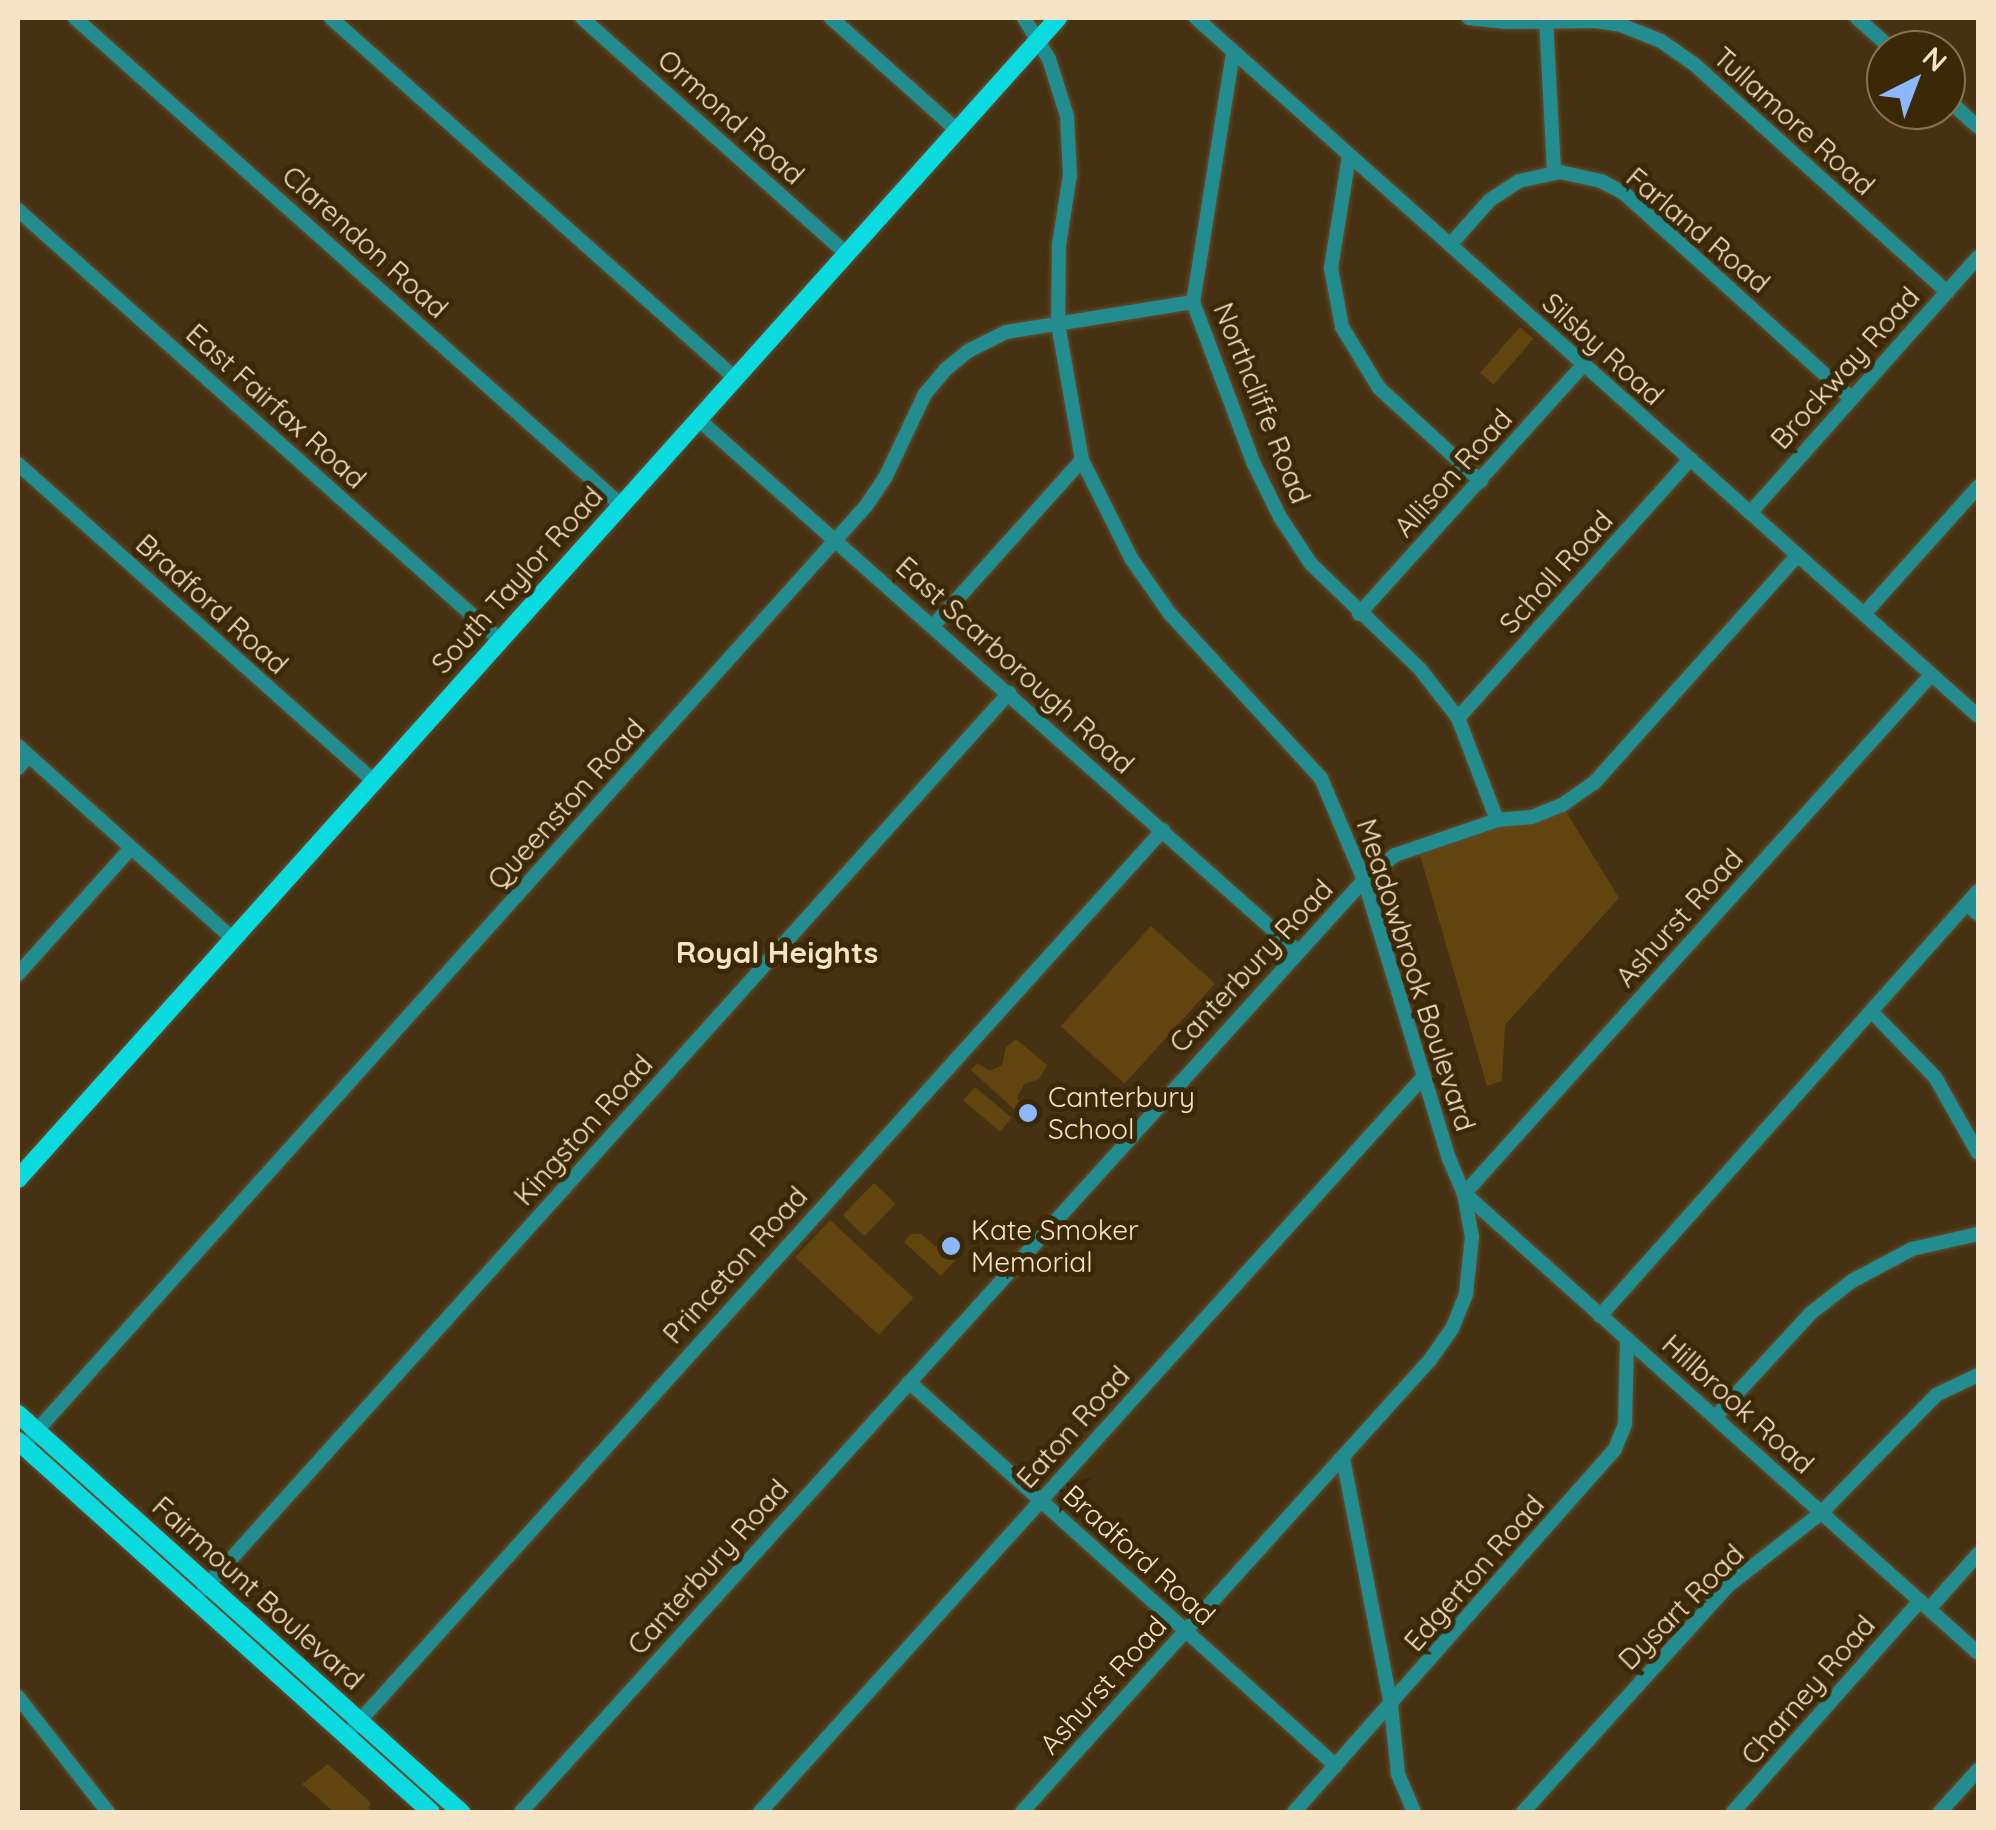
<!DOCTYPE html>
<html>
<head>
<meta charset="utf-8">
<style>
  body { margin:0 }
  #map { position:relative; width:1996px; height:1830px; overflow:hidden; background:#463212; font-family:Quicksand,sans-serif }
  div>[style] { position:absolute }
  .green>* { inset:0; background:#62440e; transform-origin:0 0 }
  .roads { filter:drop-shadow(0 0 2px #624e2f) drop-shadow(0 0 2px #624e2f) }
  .minor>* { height:14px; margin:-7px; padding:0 7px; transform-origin:7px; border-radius:7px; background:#238c8f }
  .major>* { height:18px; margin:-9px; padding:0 9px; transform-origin:9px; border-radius:9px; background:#0bdadf }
  .dots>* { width:28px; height:28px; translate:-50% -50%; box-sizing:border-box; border:5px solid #3b2806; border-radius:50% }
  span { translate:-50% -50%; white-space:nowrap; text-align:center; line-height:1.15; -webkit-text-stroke:10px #3b2806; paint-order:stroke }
  .street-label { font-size:28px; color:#f7e3c5 }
  .poi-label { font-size:28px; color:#f7e3c5 }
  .left { translate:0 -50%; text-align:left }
  .neighbourhood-label { font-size:30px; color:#f7e3c5; font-weight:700 }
  .frame { position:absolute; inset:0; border:20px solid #f7e3c5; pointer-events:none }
  .north { position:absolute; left:1866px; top:30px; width:100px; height:100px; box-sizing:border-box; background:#3b2806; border:2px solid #867352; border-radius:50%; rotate:42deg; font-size:28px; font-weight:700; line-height:40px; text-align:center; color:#f7e3c5 }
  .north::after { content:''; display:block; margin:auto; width:35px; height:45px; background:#8cb9fc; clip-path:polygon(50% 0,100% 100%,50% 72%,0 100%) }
</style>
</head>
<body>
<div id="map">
  <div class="green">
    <div style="left:1520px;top:327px;width:18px;height:61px;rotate:41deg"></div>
    <div style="clip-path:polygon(1562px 805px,1619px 898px,1505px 1025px,1502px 1081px,1487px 1086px,1418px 848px)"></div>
    <div style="left:1151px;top:926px;width:86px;height:135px;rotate:42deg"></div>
    <div style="clip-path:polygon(1016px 1039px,1047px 1065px,1039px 1079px,1024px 1084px,1017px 1098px,1024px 1106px,1018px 1113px,971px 1070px,977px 1063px,990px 1071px,1002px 1065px,1006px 1047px)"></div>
    <div style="left:975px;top:1087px;width:48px;height:18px;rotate:40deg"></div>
    <div style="left:874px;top:1183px;width:30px;height:45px;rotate:44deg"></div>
    <div style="left:830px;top:1220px;width:114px;height:51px;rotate:43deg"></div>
    <div style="clip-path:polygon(911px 1234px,921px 1234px,935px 1246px,947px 1243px,960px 1255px,941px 1276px,904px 1242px)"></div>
    <div style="clip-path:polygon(328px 1764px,371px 1803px,368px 1808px,373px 1812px,334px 1812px,302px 1784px)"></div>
  </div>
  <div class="roads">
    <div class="minor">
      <div style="left:75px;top:18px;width:732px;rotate:41.73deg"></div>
      <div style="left:331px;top:18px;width:541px;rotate:41.7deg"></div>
      <div style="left:582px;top:18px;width:355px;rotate:41.7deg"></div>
      <div style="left:831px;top:18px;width:170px;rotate:41.7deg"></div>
      <div style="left:1196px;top:18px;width:1048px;rotate:41.75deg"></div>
      <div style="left:1469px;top:18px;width:36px;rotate:6deg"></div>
      <div style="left:1505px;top:22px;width:91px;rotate:-0.6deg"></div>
      <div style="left:1596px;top:21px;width:25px;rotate:9deg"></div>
      <div style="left:1621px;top:25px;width:43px;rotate:21.8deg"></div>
      <div style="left:1661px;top:41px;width:40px;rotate:34.9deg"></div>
      <div style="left:1694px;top:64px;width:341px;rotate:42deg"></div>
      <div style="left:1546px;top:18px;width:154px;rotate:87deg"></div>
      <div style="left:1857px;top:18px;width:48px;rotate:41.6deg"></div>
      <div style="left:1233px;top:53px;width:252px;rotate:99.1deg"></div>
      <div style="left:1193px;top:302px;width:173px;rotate:69.4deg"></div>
      <div style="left:1254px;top:464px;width:59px;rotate:63.9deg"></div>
      <div style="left:1280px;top:517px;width:56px;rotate:56.6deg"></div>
      <div style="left:1311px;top:564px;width:151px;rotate:43.9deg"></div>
      <div style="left:1420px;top:669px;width:62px;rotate:52.2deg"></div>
      <div style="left:1458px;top:718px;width:109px;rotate:69.1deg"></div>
      <div style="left:1946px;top:98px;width:43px;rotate:42.2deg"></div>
      <div style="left:1349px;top:156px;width:113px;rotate:99.1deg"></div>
      <div style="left:1331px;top:268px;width:60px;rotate:79.4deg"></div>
      <div style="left:1342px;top:327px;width:71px;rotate:58.8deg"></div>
      <div style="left:1379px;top:388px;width:138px;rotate:42.4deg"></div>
      <div style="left:18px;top:210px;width:646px;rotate:41.74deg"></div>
      <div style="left:1450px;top:245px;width:60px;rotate:-48.4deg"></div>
      <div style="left:1490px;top:200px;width:35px;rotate:-33deg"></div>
      <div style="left:1519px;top:181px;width:42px;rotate:-12.4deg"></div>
      <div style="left:1560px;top:172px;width:42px;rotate:12.4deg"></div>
      <div style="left:1601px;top:181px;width:27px;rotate:28deg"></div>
      <div style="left:1625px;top:194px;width:304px;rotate:42.1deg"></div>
      <div style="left:698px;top:419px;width:801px;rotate:41.61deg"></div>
      <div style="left:18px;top:464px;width:477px;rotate:41.7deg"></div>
      <div style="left:1750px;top:513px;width:343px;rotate:-48.3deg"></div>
      <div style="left:1359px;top:614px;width:335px;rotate:-48deg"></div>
      <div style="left:1864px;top:614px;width:171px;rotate:-48.1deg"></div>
      <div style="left:933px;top:626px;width:223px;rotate:-48.1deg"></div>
      <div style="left:1458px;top:718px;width:348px;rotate:-48.1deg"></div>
      <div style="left:18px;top:746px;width:289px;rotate:41.9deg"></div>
      <div style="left:18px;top:768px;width:16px;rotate:-50deg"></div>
      <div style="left:1967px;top:904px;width:15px;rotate:42deg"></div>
      <div style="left:18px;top:974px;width:169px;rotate:-48.1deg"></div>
      <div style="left:1872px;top:1012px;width:91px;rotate:45.9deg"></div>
      <div style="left:1935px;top:1077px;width:87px;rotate:60.5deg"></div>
      <div style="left:1464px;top:1194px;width:698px;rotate:-48.02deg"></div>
      <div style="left:1465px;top:1194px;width:688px;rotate:41.82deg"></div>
      <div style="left:1600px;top:1316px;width:569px;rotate:-48.35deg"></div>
      <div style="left:909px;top:1382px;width:574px;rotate:41.96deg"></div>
      <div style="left:1716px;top:1416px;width:140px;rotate:-47.3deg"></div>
      <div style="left:1811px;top:1313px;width:52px;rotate:-38deg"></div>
      <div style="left:1852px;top:1281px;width:68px;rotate:-28.1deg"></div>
      <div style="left:1912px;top:1249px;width:68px;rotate:-12.8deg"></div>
      <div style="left:32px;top:1436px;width:1249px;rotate:-48.12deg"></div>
      <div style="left:866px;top:506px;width:36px;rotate:-56deg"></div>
      <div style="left:886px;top:476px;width:91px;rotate:-64.6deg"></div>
      <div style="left:925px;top:394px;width:33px;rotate:-50deg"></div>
      <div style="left:946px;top:369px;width:28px;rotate:-39deg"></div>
      <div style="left:968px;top:351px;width:42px;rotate:-26.6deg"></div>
      <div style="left:1006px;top:332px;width:189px;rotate:-9.1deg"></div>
      <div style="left:1343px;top:1458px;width:253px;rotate:79deg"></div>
      <div style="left:1391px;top:1706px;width:68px;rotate:84.1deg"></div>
      <div style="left:1398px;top:1774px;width:41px;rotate:67.2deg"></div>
      <div style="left:204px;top:1589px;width:1205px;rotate:-48.06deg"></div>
      <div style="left:1929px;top:1609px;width:74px;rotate:-48.3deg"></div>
      <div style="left:18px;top:1697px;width:146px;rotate:52deg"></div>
      <div style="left:346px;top:1736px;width:1220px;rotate:-47.96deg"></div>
      <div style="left:521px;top:1812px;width:1257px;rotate:-47.87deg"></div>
      <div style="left:1364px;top:880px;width:40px;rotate:-39deg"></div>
      <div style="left:1395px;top:855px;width:108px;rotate:-18.9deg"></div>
      <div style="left:1497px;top:820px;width:35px;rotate:-5deg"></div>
      <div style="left:1532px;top:817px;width:32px;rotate:-22deg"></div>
      <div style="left:1562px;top:805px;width:39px;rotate:-35deg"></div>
      <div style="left:1594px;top:783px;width:305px;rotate:-48.2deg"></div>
      <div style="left:760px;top:1812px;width:991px;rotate:-47.94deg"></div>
      <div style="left:1022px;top:1812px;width:609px;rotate:-47.93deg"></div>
      <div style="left:1430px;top:1360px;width:38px;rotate:-55deg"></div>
      <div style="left:1452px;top:1329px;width:38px;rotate:-68deg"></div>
      <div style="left:1466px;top:1294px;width:57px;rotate:-84deg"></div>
      <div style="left:1472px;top:1237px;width:44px;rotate:-100.5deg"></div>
      <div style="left:1464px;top:1194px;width:38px;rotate:-113deg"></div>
      <div style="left:1449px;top:1159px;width:292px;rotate:-106.9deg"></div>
      <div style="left:1364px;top:880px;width:111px;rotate:-112.9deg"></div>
      <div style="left:1321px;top:778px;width:223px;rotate:-132.6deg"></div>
      <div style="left:1170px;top:614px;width:68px;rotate:-124.9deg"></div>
      <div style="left:1131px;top:558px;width:110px;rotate:-116.6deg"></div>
      <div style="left:1082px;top:460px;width:138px;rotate:-100deg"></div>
      <div style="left:1058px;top:324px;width:79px;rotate:-89.3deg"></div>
      <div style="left:1059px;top:245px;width:71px;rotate:-81.1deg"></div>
      <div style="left:1070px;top:175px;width:59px;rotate:-92.9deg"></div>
      <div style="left:1067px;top:116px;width:60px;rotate:-107.5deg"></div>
      <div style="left:1049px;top:59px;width:48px;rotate:-121.4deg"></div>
      <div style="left:1294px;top:1812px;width:485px;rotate:-48.5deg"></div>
      <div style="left:1615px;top:1449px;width:27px;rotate:-68deg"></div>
      <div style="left:1625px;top:1424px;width:84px;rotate:-88.6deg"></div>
      <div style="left:1523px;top:1812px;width:307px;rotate:-47.8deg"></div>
      <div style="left:1729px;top:1585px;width:118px;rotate:-38.1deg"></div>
      <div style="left:1822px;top:1512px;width:163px;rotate:-45.7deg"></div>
      <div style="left:1936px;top:1395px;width:47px;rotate:-25.5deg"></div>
      <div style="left:1733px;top:1812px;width:282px;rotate:-48.5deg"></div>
      <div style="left:1940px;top:1812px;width:57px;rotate:-47.9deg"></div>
    </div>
    <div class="major">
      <div style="left:18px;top:1179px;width:1559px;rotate:-48.15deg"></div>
      <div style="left:18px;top:1414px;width:596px;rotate:41.94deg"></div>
      <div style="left:18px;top:1441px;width:555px;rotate:41.93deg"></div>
    </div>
  </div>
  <div class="dots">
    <div style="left:1028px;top:1113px;background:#8cb9fc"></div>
    <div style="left:951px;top:1246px;background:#8cb9fc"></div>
  </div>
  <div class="street-label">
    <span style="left:731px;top:117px;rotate:42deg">Ormond Road</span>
    <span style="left:1794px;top:121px;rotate:42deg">Tullamore Road</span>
    <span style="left:1698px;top:230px;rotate:40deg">Farland Road</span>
    <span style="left:365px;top:242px;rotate:42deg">Clarendon Road</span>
    <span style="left:1603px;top:349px;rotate:42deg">Silsby Road</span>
    <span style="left:1845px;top:368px;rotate:-48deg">Brockway Road</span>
    <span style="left:1262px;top:403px;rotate:68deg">Northcliffe Road</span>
    <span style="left:276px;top:406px;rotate:42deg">East Fairfax Road</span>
    <span style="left:1453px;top:473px;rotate:-48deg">Allison Road</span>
    <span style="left:1556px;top:572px;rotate:-48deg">Scholl Road</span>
    <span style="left:517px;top:580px;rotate:-48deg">South Taylor Road</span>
    <span style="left:212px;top:604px;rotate:42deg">Bradford Road</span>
    <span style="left:1015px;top:665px;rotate:42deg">East Scarborough Road</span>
    <span style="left:566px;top:804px;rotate:-48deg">Queenston Road</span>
    <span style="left:1679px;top:918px;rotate:-48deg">Ashurst Road</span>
    <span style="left:1251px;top:966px;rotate:-47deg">Canterbury Road</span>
    <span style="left:1416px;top:975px;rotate:72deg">Meadowbrook Boulevard</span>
    <span style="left:583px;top:1130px;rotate:-48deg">Kingston Road</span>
    <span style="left:735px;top:1265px;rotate:-48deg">Princeton Road</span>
    <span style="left:1738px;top:1404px;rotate:42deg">Hillbrook Road</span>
    <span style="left:1073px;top:1427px;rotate:-48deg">Eaton Road</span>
    <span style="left:1139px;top:1555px;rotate:42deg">Bradford Road</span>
    <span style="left:708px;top:1567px;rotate:-48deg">Canterbury Road</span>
    <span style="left:1474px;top:1573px;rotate:-49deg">Edgerton Road</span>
    <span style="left:258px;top:1593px;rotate:42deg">Fairmount Boulevard</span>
    <span style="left:1681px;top:1607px;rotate:-45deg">Dysart Road</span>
    <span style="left:1103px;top:1685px;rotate:-48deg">Ashurst Road</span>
    <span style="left:1808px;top:1690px;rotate:-49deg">Charney Road</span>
  </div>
  <div class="poi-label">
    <span class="left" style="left:1048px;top:1113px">Canterbury<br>School</span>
    <span class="left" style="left:971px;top:1246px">Kate Smoker<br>Memorial</span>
  </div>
  <div class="neighbourhood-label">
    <span style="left:777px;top:952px">Royal Heights</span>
  </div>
  <div class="frame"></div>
  <div class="north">N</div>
</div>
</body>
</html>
